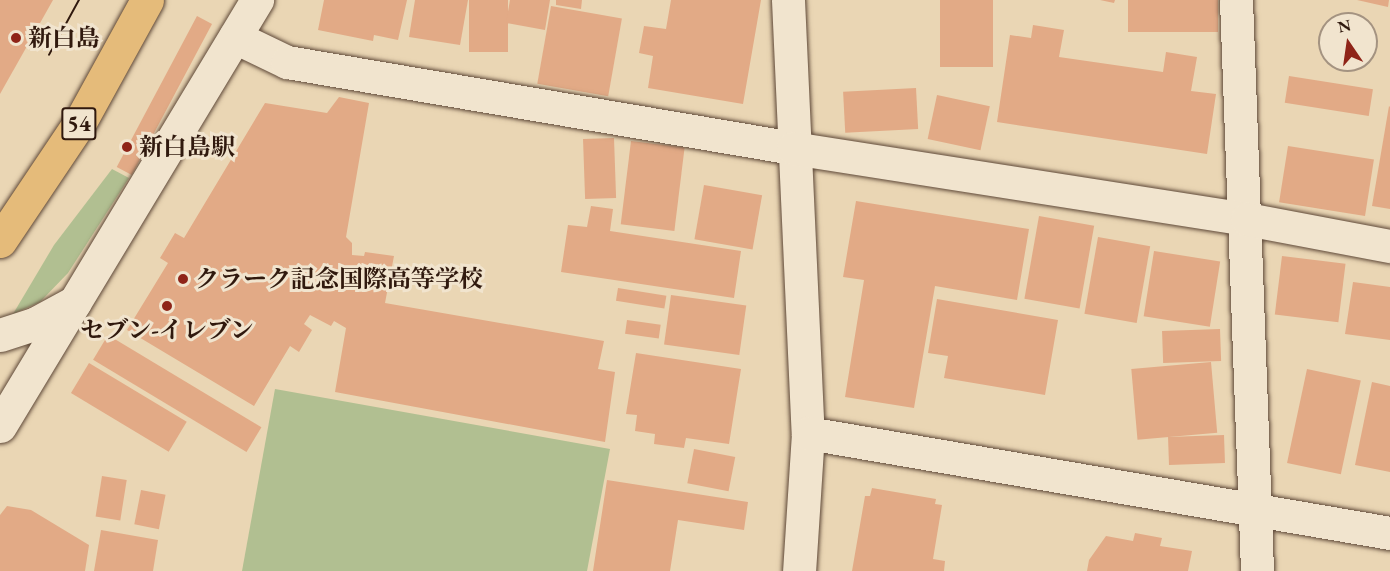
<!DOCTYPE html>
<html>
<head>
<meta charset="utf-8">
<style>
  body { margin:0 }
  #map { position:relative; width:1390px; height:571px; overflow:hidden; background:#ead6b4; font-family:"EB Garamond","Noto Serif JP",serif }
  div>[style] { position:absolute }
  .green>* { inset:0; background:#b1bf91 }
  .building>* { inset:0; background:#e2aa86; transform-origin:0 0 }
  .roads { filter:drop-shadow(0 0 2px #5e4838) drop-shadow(0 0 2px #5e4838) }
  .minor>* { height:33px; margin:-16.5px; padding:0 16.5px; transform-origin:16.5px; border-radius:16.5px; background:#f1e4ce }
  .trunk>* { height:33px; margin:-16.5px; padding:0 16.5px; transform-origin:16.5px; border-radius:16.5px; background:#e5bb7a }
  .tram>* { height:1.5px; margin:-0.75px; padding:0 0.75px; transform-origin:0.75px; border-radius:0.75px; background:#30190e }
  .dots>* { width:16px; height:16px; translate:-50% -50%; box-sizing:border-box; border:3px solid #f1e4ce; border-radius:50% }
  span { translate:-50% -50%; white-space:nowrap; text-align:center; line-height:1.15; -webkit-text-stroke:6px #f1e4ce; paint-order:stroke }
  .shield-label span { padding:2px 4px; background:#f1e4ce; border:2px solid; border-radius:4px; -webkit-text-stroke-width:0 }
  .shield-label { font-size:22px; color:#30190e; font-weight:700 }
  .poi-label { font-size:24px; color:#30190e; font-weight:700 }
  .left { translate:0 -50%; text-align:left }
  .north { position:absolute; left:1318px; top:12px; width:60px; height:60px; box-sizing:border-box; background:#f1e4ce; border:2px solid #a49381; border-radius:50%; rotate:347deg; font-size:16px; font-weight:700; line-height:24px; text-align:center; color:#30190e }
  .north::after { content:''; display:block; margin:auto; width:21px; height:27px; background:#8f2418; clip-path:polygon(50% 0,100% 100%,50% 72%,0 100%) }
</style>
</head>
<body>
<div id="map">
  <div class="green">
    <div style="clip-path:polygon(112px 169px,129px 178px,68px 273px,40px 302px,13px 314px,54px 245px)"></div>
    <div style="clip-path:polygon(275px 389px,610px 449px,587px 571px,242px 571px)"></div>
  </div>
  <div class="building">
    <div style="clip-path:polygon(0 0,53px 0,0 94px)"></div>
    <div style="clip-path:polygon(324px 0,407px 0,398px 40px,374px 35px,373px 41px,318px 30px)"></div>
    <div style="clip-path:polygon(415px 0,468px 0,460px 45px,409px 37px)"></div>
    <div style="left:469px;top:0;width:39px;height:52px"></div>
    <div style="clip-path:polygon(510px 0,550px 0,545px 30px,506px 23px)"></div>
    <div style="clip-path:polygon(556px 0,582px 0,581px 9px,556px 5px)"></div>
    <div style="clip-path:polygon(671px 0,761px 0,743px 104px,648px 88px,653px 56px,639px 53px,644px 26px,666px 29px)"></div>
    <div style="left:940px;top:0;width:53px;height:67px"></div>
    <div style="clip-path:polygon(1100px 0,1115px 0,1114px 3px)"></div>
    <div style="left:1128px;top:0;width:90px;height:32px"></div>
    <div style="clip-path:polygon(1357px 0,1389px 0,1388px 7px)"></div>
    <div style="left:551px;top:6px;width:72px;height:79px;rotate:10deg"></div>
    <div style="left:197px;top:16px;width:17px;height:171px;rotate:28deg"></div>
    <div style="clip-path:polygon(1033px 25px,1064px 30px,1059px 57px,1163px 72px,1166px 52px,1197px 57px,1191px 91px,1216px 94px,1207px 154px,997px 122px,1010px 35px,1031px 38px)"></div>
    <div style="left:1289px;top:76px;width:85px;height:27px;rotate:9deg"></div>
    <div style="left:916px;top:88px;width:41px;height:73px;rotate:87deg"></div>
    <div style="left:937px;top:95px;width:54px;height:45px;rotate:12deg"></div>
    <div style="clip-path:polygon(339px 97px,369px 103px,346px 237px,352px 243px,352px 255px,364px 256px,365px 252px,394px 256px,385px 303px,604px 341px,598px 369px,615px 372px,605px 442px,335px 392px,346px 328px,334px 321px,331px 326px,310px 315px,304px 324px,312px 330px,299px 352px,290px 346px,254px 406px,127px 330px,168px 263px,160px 258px,175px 233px,184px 238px,265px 103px,327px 113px)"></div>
    <div style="clip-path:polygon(1389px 106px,1390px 107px,1390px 209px,1372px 206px)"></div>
    <div style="left:614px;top:138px;width:60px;height:31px;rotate:88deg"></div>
    <div style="left:631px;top:141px;width:54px;height:84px;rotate:7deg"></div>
    <div style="left:1288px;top:146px;width:87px;height:57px;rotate:9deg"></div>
    <div style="left:704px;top:185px;width:59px;height:55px;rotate:10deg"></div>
    <div style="clip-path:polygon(856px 201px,1029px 229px,1017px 300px,935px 286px,914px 408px,845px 397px,864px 280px,843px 277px)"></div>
    <div style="clip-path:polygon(591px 206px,613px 209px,610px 231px,741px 251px,734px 298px,561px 272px,568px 225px,587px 227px)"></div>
    <div style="left:1039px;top:216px;width:56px;height:84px;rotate:10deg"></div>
    <div style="left:1098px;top:237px;width:53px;height:78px;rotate:10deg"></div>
    <div style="left:1154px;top:251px;width:67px;height:66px;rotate:9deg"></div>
    <div style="left:1282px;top:256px;width:64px;height:59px;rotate:7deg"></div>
    <div style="clip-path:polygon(1353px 282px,1390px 287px,1390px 340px,1345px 334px)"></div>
    <div style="left:618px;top:288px;width:49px;height:13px;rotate:9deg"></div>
    <div style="left:671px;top:295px;width:76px;height:50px;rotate:8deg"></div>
    <div style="clip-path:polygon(937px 299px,1058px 320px,1045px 395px,944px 378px,948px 356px,928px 353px)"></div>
    <div style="left:627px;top:320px;width:34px;height:14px;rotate:8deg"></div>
    <div style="left:1220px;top:329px;width:32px;height:58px;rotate:88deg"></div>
    <div style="left:108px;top:335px;width:179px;height:29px;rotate:31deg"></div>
    <div style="clip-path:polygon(636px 353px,741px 369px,729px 444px,686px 438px,684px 448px,654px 444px,655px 434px,635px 431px,637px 415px,626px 414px)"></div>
    <div style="left:1211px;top:362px;width:71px;height:80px;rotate:85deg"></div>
    <div style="left:89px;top:363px;width:114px;height:35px;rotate:31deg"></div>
    <div style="left:1307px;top:369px;width:55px;height:96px;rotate:12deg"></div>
    <div style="clip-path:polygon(1372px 382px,1390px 386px,1390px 472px,1355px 465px)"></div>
    <div style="left:1224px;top:435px;width:28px;height:56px;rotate:88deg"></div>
    <div style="left:694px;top:449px;width:42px;height:35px;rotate:11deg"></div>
    <div style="left:102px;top:476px;width:25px;height:41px;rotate:9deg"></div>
    <div style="clip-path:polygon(607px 480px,748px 502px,744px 530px,678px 520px,670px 571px,593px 571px)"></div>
    <div style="clip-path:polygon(872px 488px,936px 499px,935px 504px,942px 505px,933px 559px,945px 561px,944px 571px,852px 571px,865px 496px,870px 496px)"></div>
    <div style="left:141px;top:490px;width:25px;height:35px;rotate:11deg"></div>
    <div style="clip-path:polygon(7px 506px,31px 510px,89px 545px,85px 571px,0 571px,0 515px)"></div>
    <div style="clip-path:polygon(101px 530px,158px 540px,153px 571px,94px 571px)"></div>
    <div style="clip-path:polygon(1135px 533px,1162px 538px,1160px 546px,1192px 551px,1188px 571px,1087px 571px,1089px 560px,1106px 536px,1133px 541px)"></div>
  </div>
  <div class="roads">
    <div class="minor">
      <div style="left:788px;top:0;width:433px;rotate:87.4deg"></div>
      <div style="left:808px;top:433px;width:138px;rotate:93.7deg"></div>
      <div style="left:1236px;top:0;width:571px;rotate:87.89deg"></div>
      <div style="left:235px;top:37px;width:58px;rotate:25.7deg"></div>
      <div style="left:287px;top:62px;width:513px;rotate:9.65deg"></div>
      <div style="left:793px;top:148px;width:460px;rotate:8.9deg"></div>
      <div style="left:1247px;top:219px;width:146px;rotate:10.7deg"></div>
      <div style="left:0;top:335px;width:38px;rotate:-18deg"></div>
      <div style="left:36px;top:323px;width:44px;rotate:-28.3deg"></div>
      <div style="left:0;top:426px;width:498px;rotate:-58.9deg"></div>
      <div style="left:808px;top:433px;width:591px;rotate:9.75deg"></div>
    </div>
    <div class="trunk">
      <div style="left:0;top:241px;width:143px;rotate:-56.1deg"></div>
      <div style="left:80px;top:122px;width:139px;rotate:-61.2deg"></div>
    </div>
  </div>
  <div class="tram">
    <div style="left:49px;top:55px;width:63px;rotate:-61.4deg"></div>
  </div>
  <div class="dots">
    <div style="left:16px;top:38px;background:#8f2418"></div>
    <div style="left:127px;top:147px;background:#8f2418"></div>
    <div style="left:183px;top:279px;background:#8f2418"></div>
    <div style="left:167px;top:306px;background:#8f2418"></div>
  </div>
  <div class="shield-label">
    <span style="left:79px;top:124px">54</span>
  </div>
  <div class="poi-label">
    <span class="left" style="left:28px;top:38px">新白島</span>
    <span class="left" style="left:139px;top:147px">新白島駅</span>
    <span class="left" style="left:195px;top:279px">クラーク記念国際高等学校</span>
    <span style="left:167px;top:330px">セブン-イレブン</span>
  </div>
  <div class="north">N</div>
</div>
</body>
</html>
